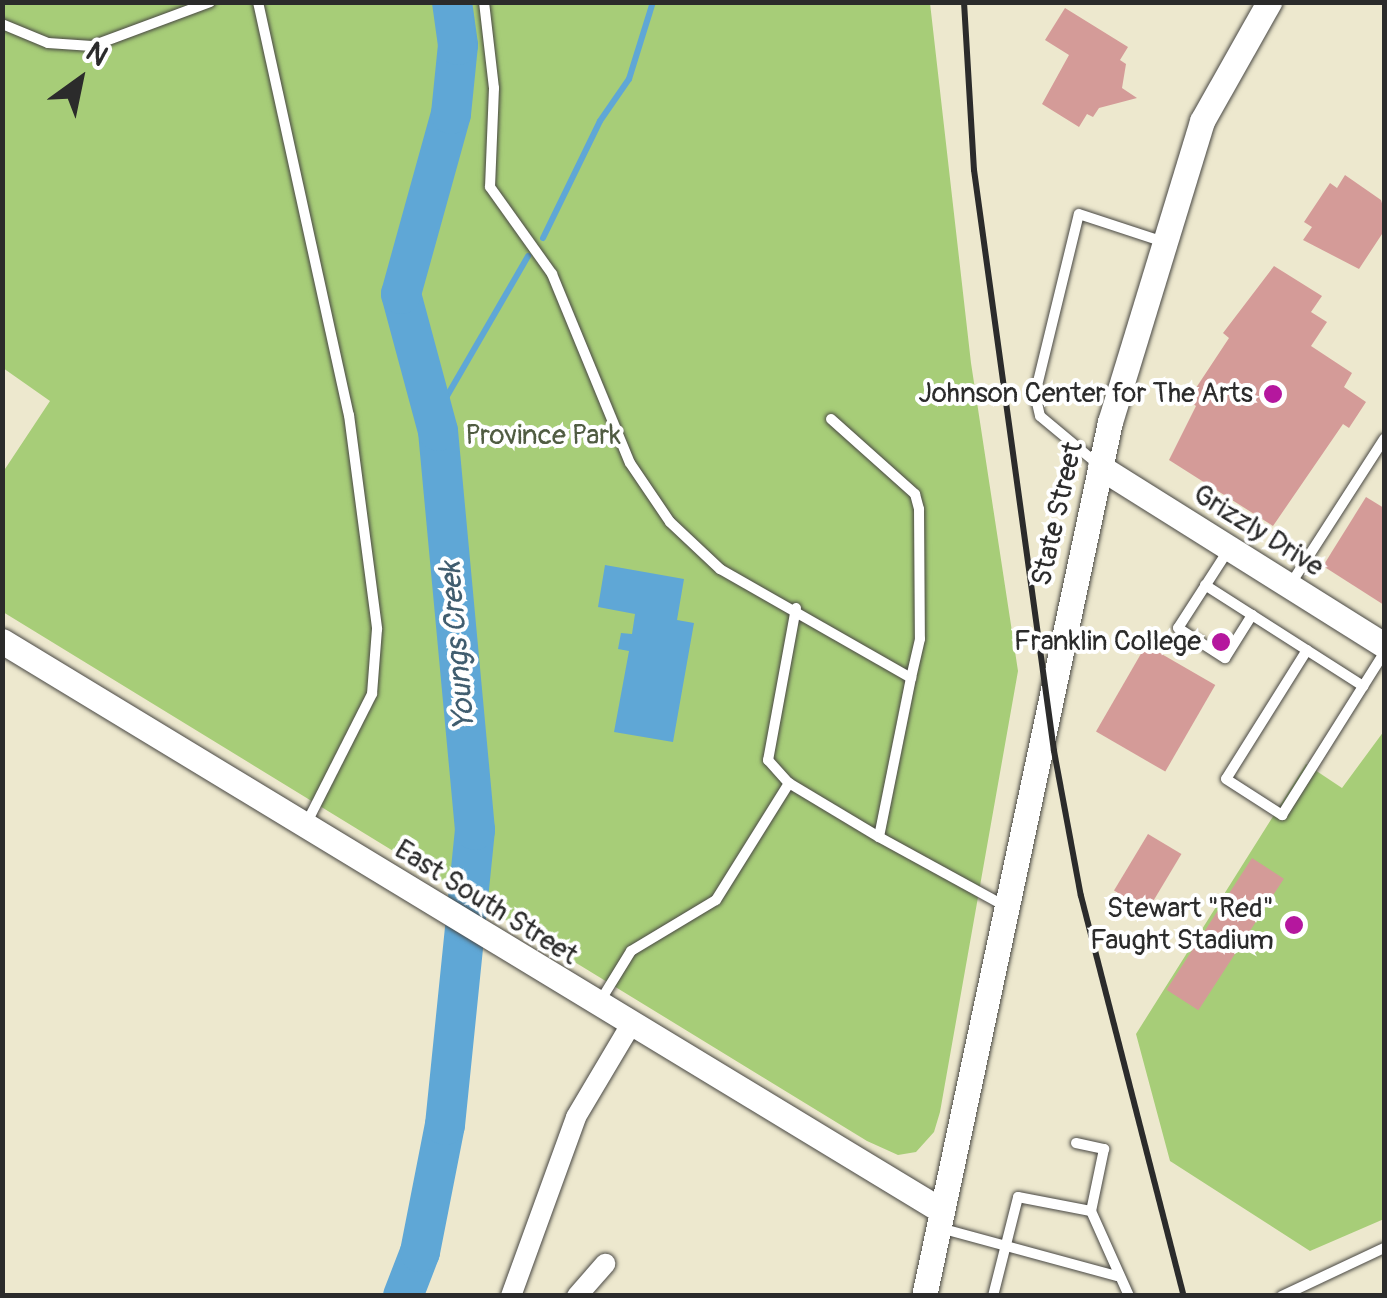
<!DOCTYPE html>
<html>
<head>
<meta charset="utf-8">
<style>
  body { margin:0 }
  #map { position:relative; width:1387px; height:1298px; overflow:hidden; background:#ede8ce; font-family:Pangolin,sans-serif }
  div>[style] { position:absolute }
  .green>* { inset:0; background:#a7cd78 }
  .water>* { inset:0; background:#5fa7d6 }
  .stream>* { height:6px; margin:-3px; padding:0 3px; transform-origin:3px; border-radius:3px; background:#5fa7d6 }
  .river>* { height:40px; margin:-20px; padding:0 20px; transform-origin:20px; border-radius:20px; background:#5fa7d6 }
  .building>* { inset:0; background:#d49b98; transform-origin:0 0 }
  .roads { filter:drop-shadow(0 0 2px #484743) drop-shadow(0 0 2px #484743) }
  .service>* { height:10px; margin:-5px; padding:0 5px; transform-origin:5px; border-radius:5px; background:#fff }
  .minor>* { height:20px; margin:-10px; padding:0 10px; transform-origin:10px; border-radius:10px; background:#fff }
  .tertiary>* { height:25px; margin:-12.5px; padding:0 12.5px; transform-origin:12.5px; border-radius:12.5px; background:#fff }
  .rail>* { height:6px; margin:-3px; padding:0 3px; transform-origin:3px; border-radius:3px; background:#2b2b2b }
  .dots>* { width:28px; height:28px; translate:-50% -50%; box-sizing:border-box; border:5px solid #fff; border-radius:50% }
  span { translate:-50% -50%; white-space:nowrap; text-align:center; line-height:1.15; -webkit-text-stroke:8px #fff; paint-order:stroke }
  .poi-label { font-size:28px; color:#2b2b2b }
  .right { translate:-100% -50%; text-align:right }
  .park-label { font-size:28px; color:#505c42 }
  .street-label { font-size:28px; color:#2b2b2b }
  .water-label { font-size:30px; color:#405d6f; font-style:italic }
  .frame { position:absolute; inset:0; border:5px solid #2b2b2b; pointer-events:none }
  .north { position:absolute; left:30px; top:30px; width:100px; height:100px; -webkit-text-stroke:8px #fff; paint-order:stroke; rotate:33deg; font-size:28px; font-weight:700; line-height:40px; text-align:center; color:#2b2b2b }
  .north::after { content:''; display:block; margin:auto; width:35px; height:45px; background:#2b2b2b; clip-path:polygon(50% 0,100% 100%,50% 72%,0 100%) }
</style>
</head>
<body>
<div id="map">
  <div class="green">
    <div style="clip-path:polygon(2px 3px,930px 3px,971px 363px,1018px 671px,940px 1112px,934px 1132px,916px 1152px,898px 1155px,867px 1141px,3px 612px,3px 472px,50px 401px,3px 368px)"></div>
    <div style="clip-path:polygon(1384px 731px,1384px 1219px,1310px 1251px,1170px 1161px,1136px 1034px,1306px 764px,1342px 788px)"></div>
  </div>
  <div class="water">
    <div style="clip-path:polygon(605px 565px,684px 579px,677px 620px,694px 623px,673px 742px,614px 732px,629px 651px,618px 649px,621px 633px,632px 634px,635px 614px,598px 607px)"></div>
  </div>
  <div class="stream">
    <div style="left:543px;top:238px;width:130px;rotate:-64deg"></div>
    <div style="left:600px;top:121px;width:51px;rotate:-55.4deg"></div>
    <div style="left:629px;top:79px;width:81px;rotate:-72.7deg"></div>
    <div style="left:438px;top:431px;width:36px;rotate:-76deg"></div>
    <div style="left:447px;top:396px;width:162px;rotate:-59.9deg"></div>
  </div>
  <div class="river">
    <div style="left:403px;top:1296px;width:47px;rotate:-68.9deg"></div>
    <div style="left:420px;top:1252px;width:129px;rotate:-78.9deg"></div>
    <div style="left:445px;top:1125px;width:297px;rotate:-84.2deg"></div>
    <div style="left:475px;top:830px;width:401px;rotate:-95.3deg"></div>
    <div style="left:438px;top:431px;width:142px;rotate:-105.1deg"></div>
    <div style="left:401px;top:294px;width:187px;rotate:-74.5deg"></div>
    <div style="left:451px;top:114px;width:69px;rotate:-84.2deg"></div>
    <div style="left:458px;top:45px;width:43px;rotate:-97.9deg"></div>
  </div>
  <div class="building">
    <div style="clip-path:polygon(1065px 8px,1128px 47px,1120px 60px,1126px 64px,1122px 88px,1137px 98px,1099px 108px,1093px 117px,1087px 114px,1079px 127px,1042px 104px,1069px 55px,1045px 40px)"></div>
    <div style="clip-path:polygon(1345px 175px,1381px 200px,1384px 210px,1384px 231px,1359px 269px,1303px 240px,1312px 227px,1304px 222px,1330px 183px,1337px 188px)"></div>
    <div style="clip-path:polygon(1274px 266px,1322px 296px,1311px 312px,1327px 322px,1311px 346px,1352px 373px,1344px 387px,1366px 402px,1349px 428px,1343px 424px,1273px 526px,1169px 460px,1196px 406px,1188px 400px,1229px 338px,1223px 333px)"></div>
    <div style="clip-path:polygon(1366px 497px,1384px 508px,1384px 605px,1323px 566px)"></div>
    <div style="left:1146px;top:645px;width:80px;height:100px;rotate:30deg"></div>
    <div style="left:1148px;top:834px;width:39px;height:66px;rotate:31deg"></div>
    <div style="left:1252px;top:858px;width:38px;height:157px;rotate:33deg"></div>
  </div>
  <div class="roads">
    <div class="service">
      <div style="left:258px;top:2px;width:423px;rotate:77.6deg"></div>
      <div style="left:349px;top:415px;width:216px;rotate:82.5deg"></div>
      <div style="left:377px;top:629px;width:65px;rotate:94.4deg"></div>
      <div style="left:372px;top:694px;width:146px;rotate:116.9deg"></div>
      <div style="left:484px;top:2px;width:87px;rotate:83.4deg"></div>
      <div style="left:494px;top:88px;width:99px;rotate:92.3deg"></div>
      <div style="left:490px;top:187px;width:107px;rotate:54.5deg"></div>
      <div style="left:552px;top:274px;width:204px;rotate:67.6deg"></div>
      <div style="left:630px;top:463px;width:71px;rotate:55.9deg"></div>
      <div style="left:670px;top:522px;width:69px;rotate:43.2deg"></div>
      <div style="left:720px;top:569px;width:220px;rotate:29.7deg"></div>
      <div style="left:911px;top:678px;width:162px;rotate:101.4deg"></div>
      <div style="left:879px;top:837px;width:144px;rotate:28.7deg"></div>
      <div style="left:2px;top:24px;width:50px;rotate:22.4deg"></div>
      <div style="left:48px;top:43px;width:44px;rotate:3.9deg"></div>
      <div style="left:92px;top:46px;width:126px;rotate:-20.4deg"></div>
      <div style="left:831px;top:419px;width:113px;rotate:41.8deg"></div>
      <div style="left:915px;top:494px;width:16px;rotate:75deg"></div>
      <div style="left:919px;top:509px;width:130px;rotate:89.6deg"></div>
      <div style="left:920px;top:639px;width:40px;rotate:103deg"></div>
      <div style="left:1100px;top:466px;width:78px;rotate:-140.2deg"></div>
      <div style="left:1040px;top:416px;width:23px;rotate:-103deg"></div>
      <div style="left:1035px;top:394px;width:185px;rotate:-76.3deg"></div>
      <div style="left:1079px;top:214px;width:86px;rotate:18.2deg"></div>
      <div style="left:1229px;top:549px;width:94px;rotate:122.8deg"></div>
      <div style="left:1178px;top:628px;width:56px;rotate:32.6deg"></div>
      <div style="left:1225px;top:658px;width:51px;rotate:-57.9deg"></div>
      <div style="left:1205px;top:585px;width:188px;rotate:32.6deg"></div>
      <div style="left:1290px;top:585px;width:174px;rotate:-57.2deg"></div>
      <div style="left:796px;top:608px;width:155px;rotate:100.4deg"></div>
      <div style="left:768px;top:760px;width:31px;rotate:48deg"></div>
      <div style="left:789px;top:783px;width:105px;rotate:31deg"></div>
      <div style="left:1307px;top:650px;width:152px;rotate:122.1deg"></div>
      <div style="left:1226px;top:779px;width:67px;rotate:32.7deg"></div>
      <div style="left:1282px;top:815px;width:191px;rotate:-57.8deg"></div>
      <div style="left:599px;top:1003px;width:61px;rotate:-58.4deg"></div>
      <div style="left:631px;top:951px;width:99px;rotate:-31deg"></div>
      <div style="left:716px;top:900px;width:138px;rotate:-58deg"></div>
      <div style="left:1076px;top:1143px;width:29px;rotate:12deg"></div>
      <div style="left:1104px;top:1149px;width:63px;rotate:101.8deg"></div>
      <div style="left:940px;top:1228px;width:183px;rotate:15.2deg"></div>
      <div style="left:993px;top:1296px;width:102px;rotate:-75.8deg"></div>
      <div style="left:1018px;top:1197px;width:74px;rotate:10.9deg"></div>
      <div style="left:1091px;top:1211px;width:93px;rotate:65.9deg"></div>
      <div style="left:1282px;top:1296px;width:113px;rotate:-25.2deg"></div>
    </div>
    <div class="minor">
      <div style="left:511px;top:1296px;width:190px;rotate:-70deg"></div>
      <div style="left:576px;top:1117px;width:106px;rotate:-59.3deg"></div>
      <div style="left:577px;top:1296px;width:43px;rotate:-48.8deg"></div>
    </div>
    <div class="tertiary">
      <div style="left:1100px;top:467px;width:335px;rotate:32.1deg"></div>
      <div style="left:2px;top:641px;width:1099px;rotate:31.23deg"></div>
      <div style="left:924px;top:1296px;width:894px;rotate:-77.99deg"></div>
      <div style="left:1110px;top:422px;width:315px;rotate:-73deg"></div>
      <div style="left:1202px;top:121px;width:137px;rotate:-60.6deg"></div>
    </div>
  </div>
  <div class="rail">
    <div style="left:964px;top:2px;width:168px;rotate:86.6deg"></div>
    <div style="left:974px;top:170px;width:586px;rotate:82.16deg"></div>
    <div style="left:1054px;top:751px;width:147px;rotate:79.5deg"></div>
    <div style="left:1081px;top:896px;width:413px;rotate:75.6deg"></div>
  </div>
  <div class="dots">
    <div style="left:1273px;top:394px;background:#b5179e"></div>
    <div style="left:1221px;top:642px;background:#b5179e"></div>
    <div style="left:1294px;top:925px;background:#b5179e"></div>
  </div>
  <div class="poi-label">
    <span class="right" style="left:1253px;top:394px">Johnson Center for The Arts</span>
    <span class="right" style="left:1201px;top:642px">Franklin College</span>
    <span class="right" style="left:1274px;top:925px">Stewart "Red"<br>Faught Stadium</span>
  </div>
  <div class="park-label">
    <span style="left:543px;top:436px">Province Park</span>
  </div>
  <div class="street-label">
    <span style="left:1058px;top:514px;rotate:-77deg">State Street</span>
    <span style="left:1258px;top:531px;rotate:32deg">Grizzly Drive</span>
    <span style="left:486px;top:903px;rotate:32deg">East South Street</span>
  </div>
  <div class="water-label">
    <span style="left:458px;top:646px;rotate:-95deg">Youngs Creek</span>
  </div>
  <div class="frame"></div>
  <div class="north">N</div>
</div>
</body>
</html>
